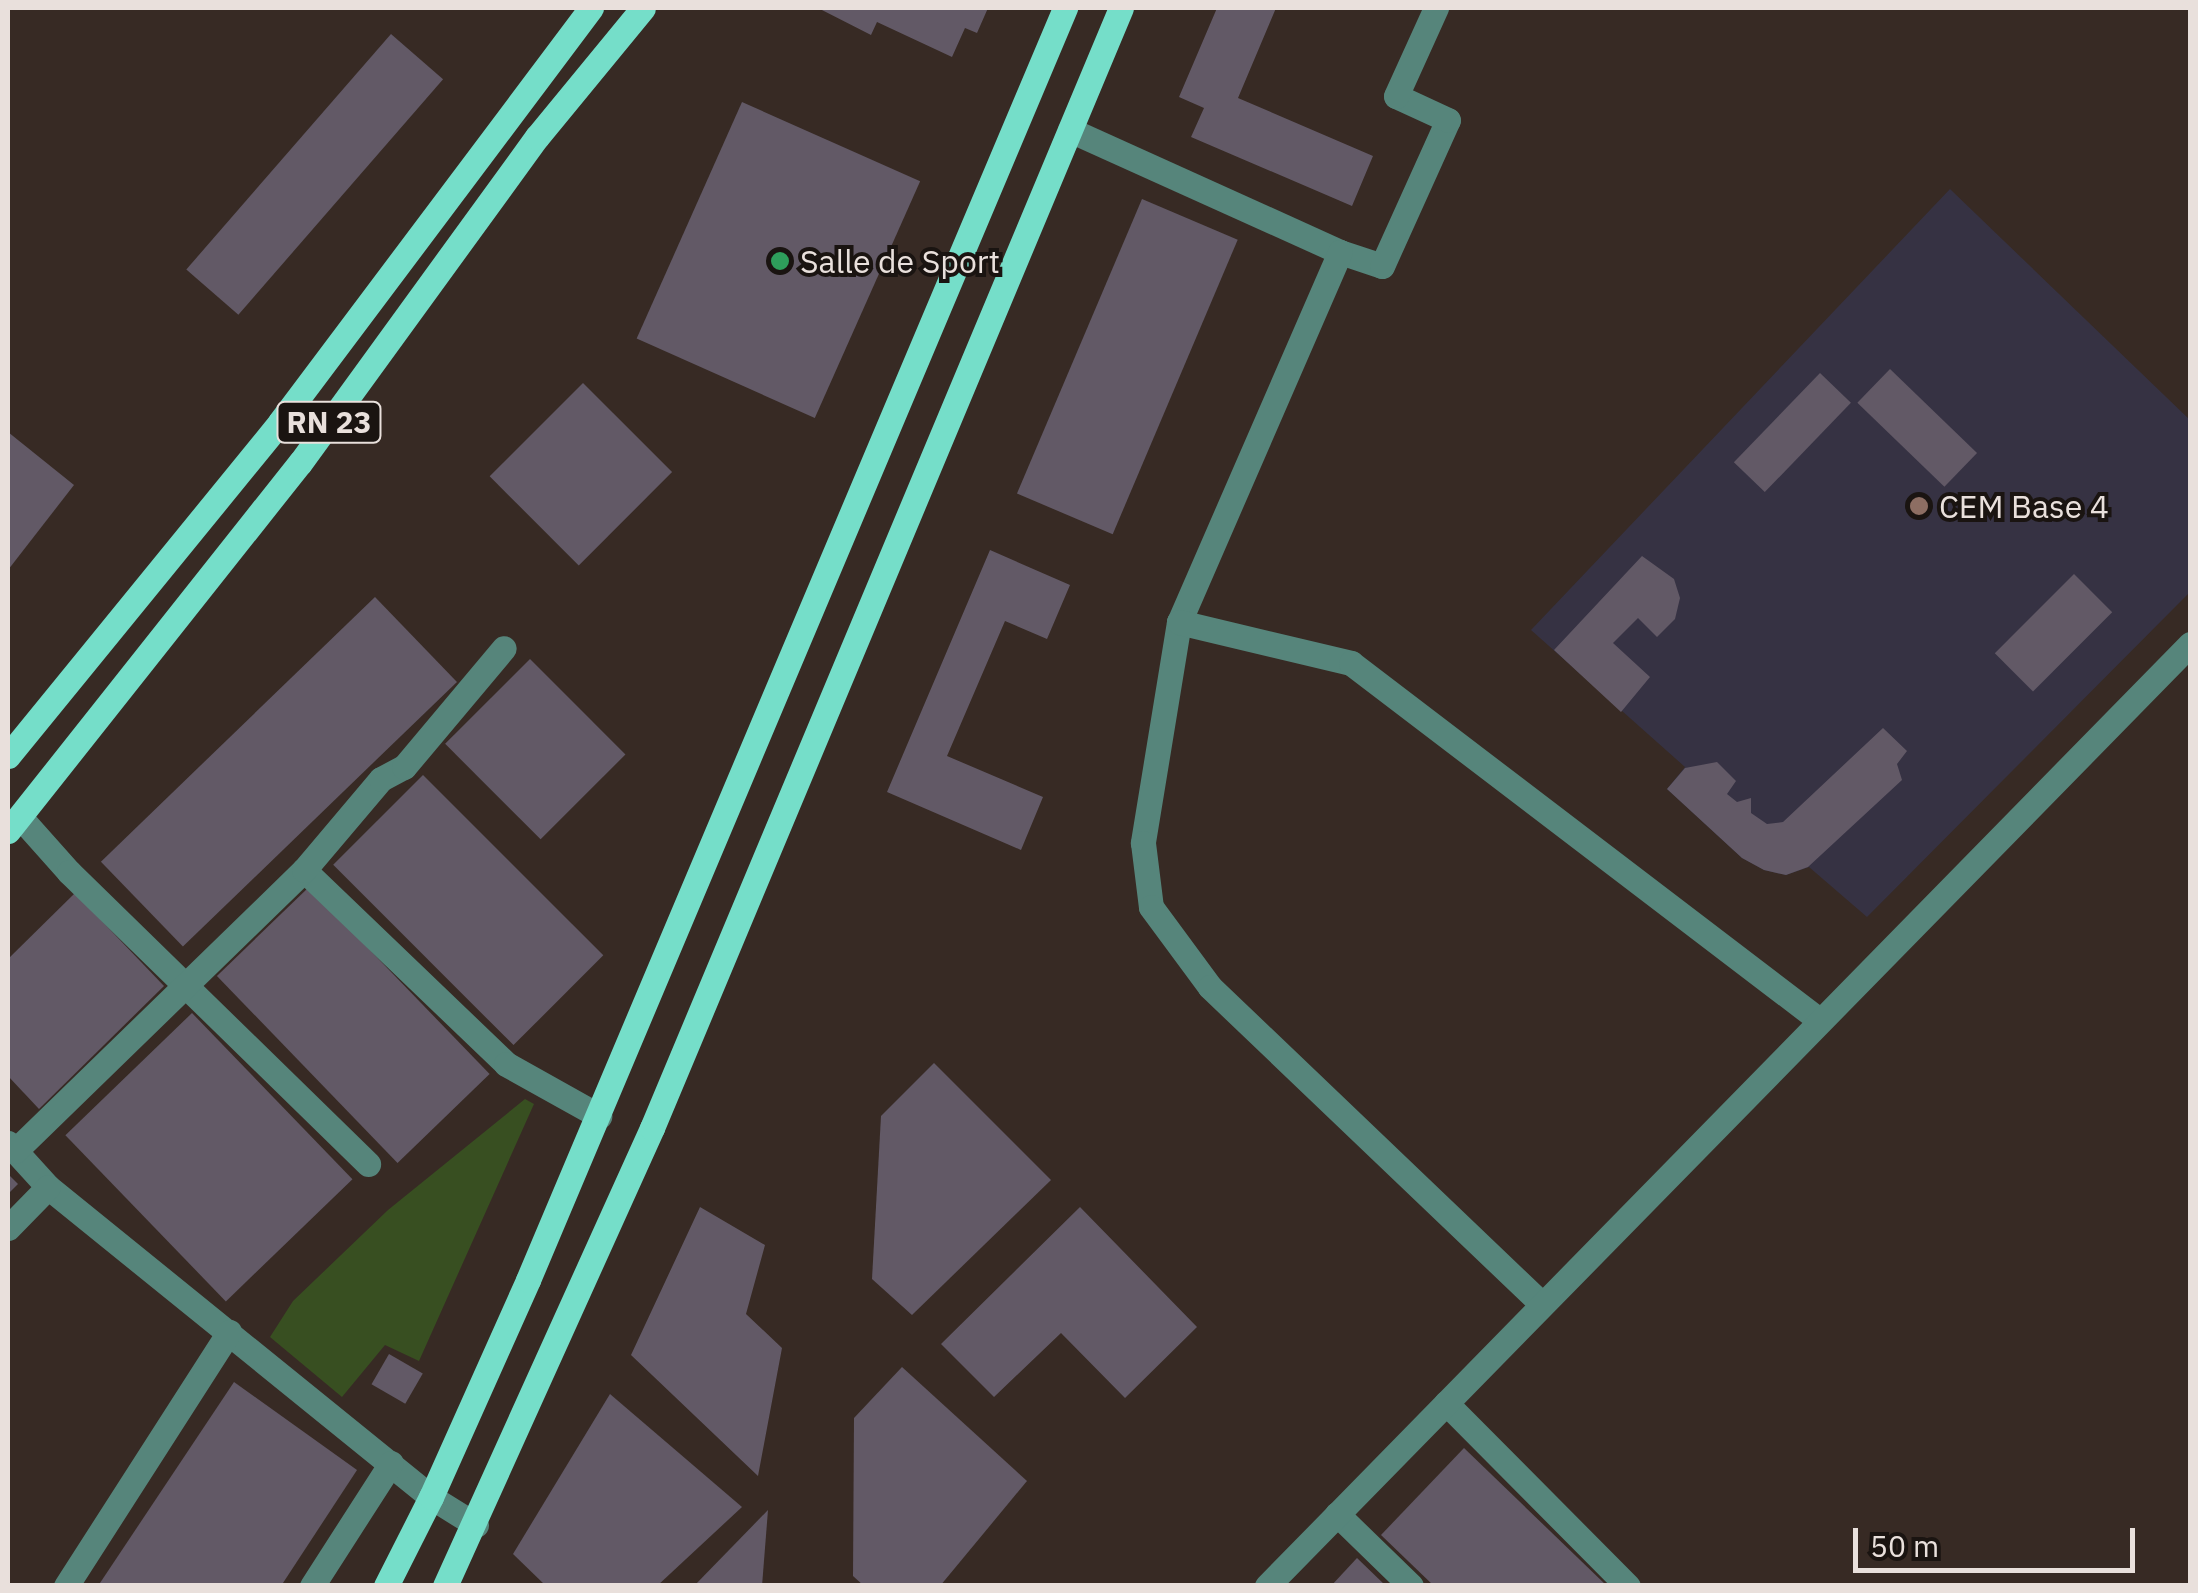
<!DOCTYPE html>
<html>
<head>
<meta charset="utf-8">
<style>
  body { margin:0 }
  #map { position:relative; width:2198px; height:1593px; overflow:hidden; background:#372a24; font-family:"IBM Plex Sans",sans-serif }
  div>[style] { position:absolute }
  .education>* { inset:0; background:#363243 }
  .green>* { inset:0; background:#384f21 }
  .building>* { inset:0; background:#625966; transform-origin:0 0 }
  .minor>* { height:25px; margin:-12.5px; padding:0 12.5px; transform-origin:12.5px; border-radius:12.5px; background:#56857b }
  .major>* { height:25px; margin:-12.5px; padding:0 12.5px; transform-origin:12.5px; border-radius:12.5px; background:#75dec9 }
  .dots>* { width:28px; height:28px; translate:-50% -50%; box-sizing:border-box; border:5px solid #1a1411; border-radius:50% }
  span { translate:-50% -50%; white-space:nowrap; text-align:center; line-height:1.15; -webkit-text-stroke:8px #1a1411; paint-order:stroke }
  .shield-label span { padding:2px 8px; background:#1a1411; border:2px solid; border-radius:8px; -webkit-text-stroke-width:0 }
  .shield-label { font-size:30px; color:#e9e0dc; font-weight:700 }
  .poi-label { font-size:32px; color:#e9e0dc }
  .left { translate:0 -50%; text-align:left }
  .frame { position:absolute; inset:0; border:10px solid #e9e0dc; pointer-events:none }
  .scale { position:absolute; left:1853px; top:1528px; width:282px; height:45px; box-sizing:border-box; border:5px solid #e9e0dc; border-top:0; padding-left:12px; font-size:30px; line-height:35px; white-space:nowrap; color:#e9e0dc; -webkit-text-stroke:8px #1a1411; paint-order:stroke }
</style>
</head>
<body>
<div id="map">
  <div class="education">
    <div style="clip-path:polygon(1950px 189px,2190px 420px,2190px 592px,1867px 917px,1809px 867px,1786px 875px,1764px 870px,1742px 858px,1667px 789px,1685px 767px,1531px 630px)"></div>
  </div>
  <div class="green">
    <div style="clip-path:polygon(525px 1099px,534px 1104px,419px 1361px,385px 1345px,342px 1397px,270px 1337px,293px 1301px,388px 1210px)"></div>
  </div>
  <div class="building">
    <div style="clip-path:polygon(818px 8px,988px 8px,977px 33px,965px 28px,952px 57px,877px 22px,871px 35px)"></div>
    <div style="clip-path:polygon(1217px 8px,1276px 8px,1238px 98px,1373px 156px,1352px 206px,1191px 137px,1204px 108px,1179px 97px)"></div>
    <div style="left:391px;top:34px;width:69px;height:312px;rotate:41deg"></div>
    <div style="left:742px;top:102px;width:195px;height:259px;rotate:24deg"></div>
    <div style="left:1142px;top:199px;width:104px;height:320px;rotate:23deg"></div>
    <div style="left:1890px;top:369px;width:121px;height:47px;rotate:44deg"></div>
    <div style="left:1820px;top:373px;width:43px;height:124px;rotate:44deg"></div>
    <div style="left:583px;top:383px;width:126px;height:132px;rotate:45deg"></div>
    <div style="clip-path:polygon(8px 432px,74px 485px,8px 570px)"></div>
    <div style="clip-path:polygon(990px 550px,1070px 585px,1047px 639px,1005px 621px,947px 756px,1043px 797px,1021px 850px,887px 792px)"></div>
    <div style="clip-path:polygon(1642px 556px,1674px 579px,1680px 598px,1675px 619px,1657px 637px,1638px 618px,1613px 643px,1650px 677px,1621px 712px,1554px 650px)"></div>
    <div style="left:2074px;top:574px;width:54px;height:112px;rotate:45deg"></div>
    <div style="left:375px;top:597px;width:118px;height:381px;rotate:46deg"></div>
    <div style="left:530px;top:659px;width:135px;height:120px;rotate:45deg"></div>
    <div style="clip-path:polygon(1883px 728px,1907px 751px,1897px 764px,1902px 780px,1808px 867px,1786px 875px,1764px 870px,1742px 858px,1667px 789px,1685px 768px,1717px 762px,1736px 781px,1727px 794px,1737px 802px,1751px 798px,1751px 813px,1767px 824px,1783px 822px)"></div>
    <div style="left:423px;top:775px;width:255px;height:127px;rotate:45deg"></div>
    <div style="left:309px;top:887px;width:260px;height:128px;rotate:46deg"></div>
    <div style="clip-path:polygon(75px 893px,164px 986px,39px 1109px,8px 1076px,8px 959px)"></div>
    <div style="left:192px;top:1013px;width:231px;height:176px;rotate:46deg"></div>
    <div style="clip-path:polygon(934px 1063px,1051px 1180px,912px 1315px,872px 1279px,881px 1116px)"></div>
    <div style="clip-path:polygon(8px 1174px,18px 1184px,8px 1194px)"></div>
    <div style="clip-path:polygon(700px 1207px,765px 1245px,746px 1314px,782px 1348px,758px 1476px,631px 1355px)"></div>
    <div style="clip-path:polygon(1080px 1207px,1197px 1327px,1125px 1398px,1061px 1333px,994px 1397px,941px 1344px)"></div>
    <div style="left:389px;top:1354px;width:39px;height:35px;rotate:30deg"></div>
    <div style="clip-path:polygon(902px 1367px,1027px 1481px,940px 1586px,864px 1586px,853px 1576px,854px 1418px)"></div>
    <div style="clip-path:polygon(234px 1382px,357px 1470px,281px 1586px,98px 1586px)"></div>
    <div style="clip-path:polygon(610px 1394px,742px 1507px,657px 1586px,546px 1586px,513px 1554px)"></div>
    <div style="clip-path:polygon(1464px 1448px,1607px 1586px,1434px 1586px,1381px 1535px)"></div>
    <div style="clip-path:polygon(768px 1510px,762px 1586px,694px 1586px)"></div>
    <div style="clip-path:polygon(1357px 1558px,1386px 1586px,1331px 1586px)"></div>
  </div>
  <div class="minor">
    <div style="left:1070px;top:130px;width:296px;rotate:24.3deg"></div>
    <div style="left:1340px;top:252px;width:44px;rotate:18.4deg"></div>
    <div style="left:1382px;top:266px;width:160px;rotate:-65.7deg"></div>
    <div style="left:1448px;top:120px;width:57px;rotate:-155.2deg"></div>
    <div style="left:1396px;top:96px;width:97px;rotate:-65.6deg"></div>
    <div style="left:1340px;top:252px;width:404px;rotate:113.5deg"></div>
    <div style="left:1179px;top:622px;width:224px;rotate:99.3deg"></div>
    <div style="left:1143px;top:843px;width:64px;rotate:82.9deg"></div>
    <div style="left:1151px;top:907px;width:99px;rotate:53.6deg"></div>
    <div style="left:1210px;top:987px;width:459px;rotate:43.7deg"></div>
    <div style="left:1179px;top:622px;width:177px;rotate:13.4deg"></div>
    <div style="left:1351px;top:663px;width:587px;rotate:37.32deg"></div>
    <div style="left:20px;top:817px;width:74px;rotate:48.3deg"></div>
    <div style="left:69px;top:872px;width:418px;rotate:44.3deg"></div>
    <div style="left:304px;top:870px;width:280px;rotate:43.8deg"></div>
    <div style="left:506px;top:1064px;width:107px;rotate:29.2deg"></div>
    <div style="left:8px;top:1143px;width:59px;rotate:47.7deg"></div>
    <div style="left:48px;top:1187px;width:493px;rotate:39deg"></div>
    <div style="left:431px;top:1497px;width:53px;rotate:31.9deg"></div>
    <div style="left:15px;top:1151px;width:403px;rotate:-44.2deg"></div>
    <div style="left:304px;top:870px;width:119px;rotate:-49.8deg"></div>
    <div style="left:381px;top:779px;width:26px;rotate:-28deg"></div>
    <div style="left:404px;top:767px;width:155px;rotate:-50deg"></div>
    <div style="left:8px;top:1228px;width:57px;rotate:-45.7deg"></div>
    <div style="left:1446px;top:1403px;width:258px;rotate:45.2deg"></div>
    <div style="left:1337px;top:1514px;width:103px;rotate:44.2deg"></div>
    <div style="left:66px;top:1586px;width:302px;rotate:-57.3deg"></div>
    <div style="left:312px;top:1586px;width:146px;rotate:-57.3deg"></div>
    <div style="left:1267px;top:1586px;width:1319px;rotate:-45.58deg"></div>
  </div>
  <div class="major">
    <div style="left:8px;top:756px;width:431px;rotate:-50.8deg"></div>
    <div style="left:280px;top:422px;width:518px;rotate:-53.09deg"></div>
    <div style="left:8px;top:831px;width:470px;rotate:-51.6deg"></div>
    <div style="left:300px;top:463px;width:403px;rotate:-54deg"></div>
    <div style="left:537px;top:137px;width:167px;rotate:-50.6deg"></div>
    <div style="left:386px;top:1586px;width:100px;rotate:-63.2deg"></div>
    <div style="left:431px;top:1497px;width:238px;rotate:-65.9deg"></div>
    <div style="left:528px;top:1280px;width:1381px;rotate:-67.11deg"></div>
    <div style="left:445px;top:1586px;width:503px;rotate:-65.68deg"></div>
    <div style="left:652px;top:1128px;width:1214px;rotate:-67.28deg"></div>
  </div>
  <div class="dots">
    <div style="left:780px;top:261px;background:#2e9e5b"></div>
    <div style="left:1919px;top:506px;background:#8d6e63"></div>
  </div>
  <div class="shield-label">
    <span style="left:329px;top:422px">RN 23</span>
  </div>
  <div class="poi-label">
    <span class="left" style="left:800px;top:261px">Salle de Sport</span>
    <span class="left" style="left:1939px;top:506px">CEM Base 4</span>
  </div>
  <div class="frame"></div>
  <div class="scale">50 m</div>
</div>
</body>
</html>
